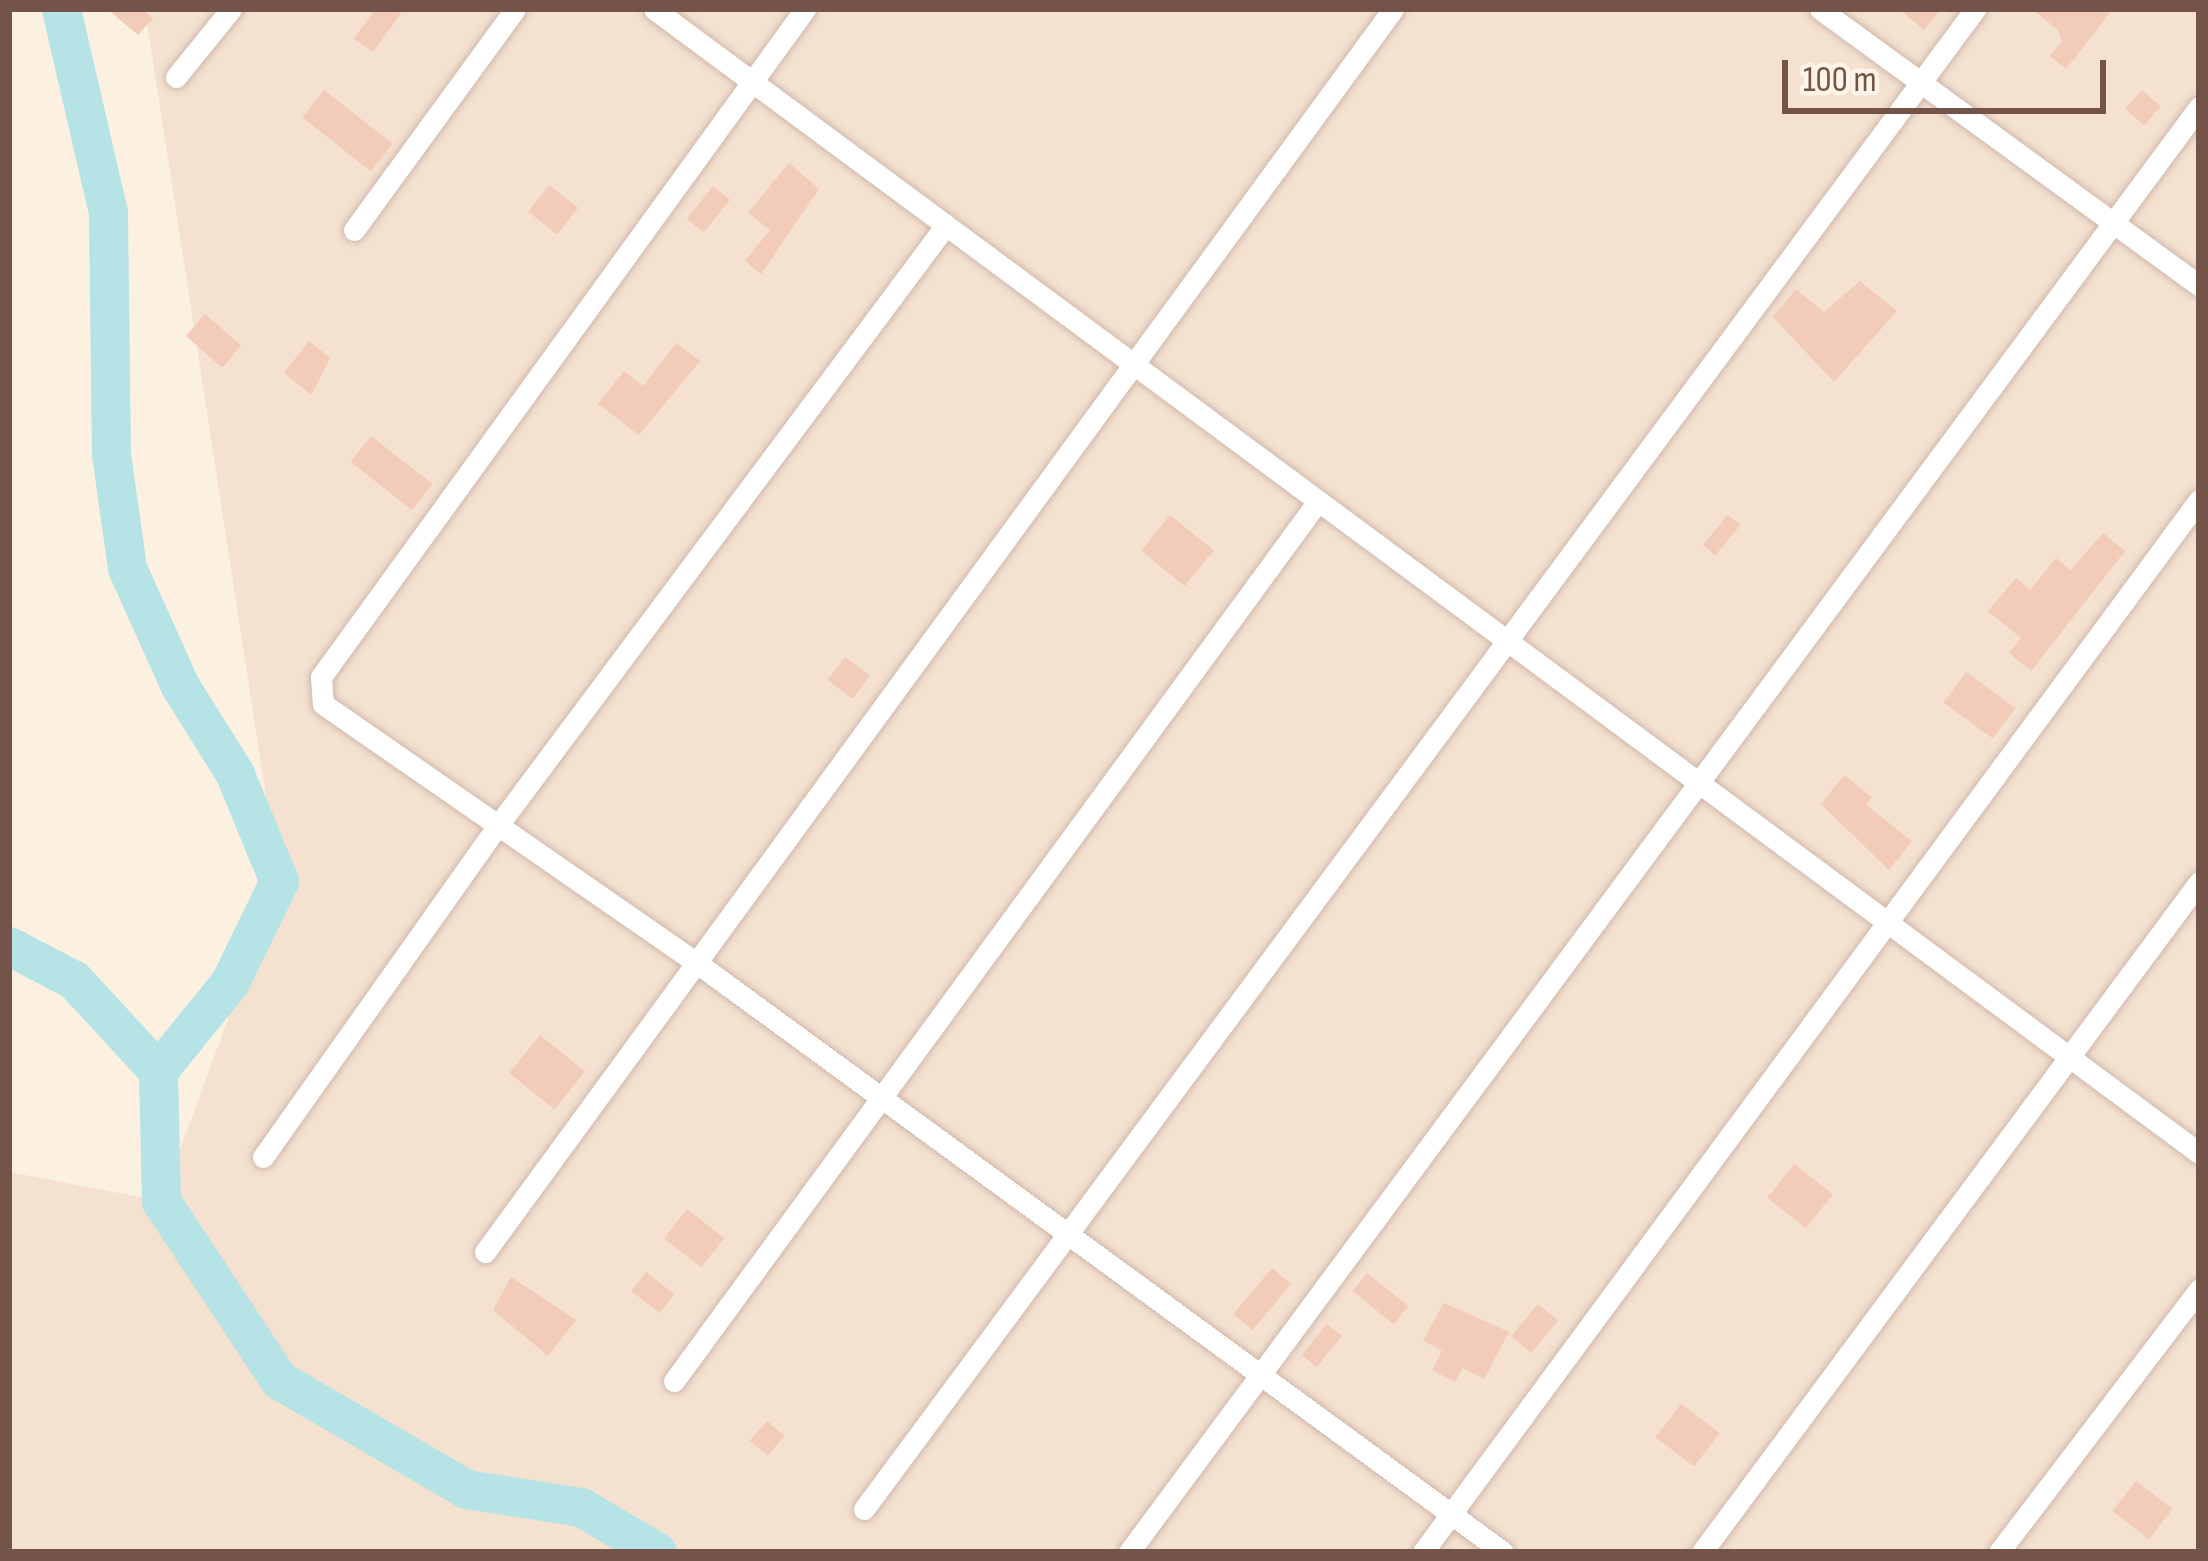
<!DOCTYPE html>
<html>
<head>
<meta charset="utf-8">
<style>
  body { margin:0 }
  #map { position:relative; width:2208px; height:1561px; overflow:hidden; background:#fcf0e1; font-family:"Sofia Sans Condensed",sans-serif }
  div>[style] { position:absolute }
  .residential>* { inset:0; background:#f4e1d0 }
  .river>* { height:39px; margin:-19.5px; padding:0 19.5px; transform-origin:19.5px; border-radius:19.5px; background:#b6e3e6 }
  .building>* { inset:0; background:#f2cbb9; transform-origin:0 0 }
  .roads { filter:drop-shadow(0 0 3px #d0b8ab) drop-shadow(0 0 3px #d0b8ab) }
  .minor>* { height:21px; margin:-10.5px; padding:0 10.5px; transform-origin:10.5px; border-radius:10.5px; background:#fff }
  span { translate:-50% -50%; white-space:nowrap; text-align:center; line-height:1.15; -webkit-text-stroke:9px #fff4e8; paint-order:stroke }
  .frame { position:absolute; inset:0; border:12px solid #745448; pointer-events:none }
  .scale { position:absolute; left:1782px; top:60px; width:324px; height:54px; box-sizing:border-box; border:6px solid #745448; border-top:0; padding-left:15px; font-size:36px; line-height:42px; white-space:nowrap; color:#745448; -webkit-text-stroke:9px #fff4e8; paint-order:stroke }
</style>
</head>
<body>
<div id="map">
  <div class="residential">
    <div style="clip-path:polygon(145px 9px,2199px 9px,2199px 1552px,9px 1552px,9px 1172px,161px 1201px,279px 881px)"></div>
  </div>
  <div class="river">
    <div style="left:61px;top:9px;width:208px;rotate:77deg"></div>
    <div style="left:108px;top:212px;width:242px;rotate:89.3deg"></div>
    <div style="left:111px;top:454px;width:115px;rotate:82deg"></div>
    <div style="left:127px;top:568px;width:129px;rotate:65.8deg"></div>
    <div style="left:180px;top:686px;width:102px;rotate:57.9deg"></div>
    <div style="left:234px;top:772px;width:118px;rotate:67.6deg"></div>
    <div style="left:279px;top:881px;width:112px;rotate:115.9deg"></div>
    <div style="left:230px;top:982px;width:114px;rotate:129deg"></div>
    <div style="left:158px;top:1071px;width:130px;rotate:88.7deg"></div>
    <div style="left:161px;top:1201px;width:214px;rotate:56.6deg"></div>
    <div style="left:279px;top:1380px;width:216px;rotate:30.2deg"></div>
    <div style="left:466px;top:1489px;width:116px;rotate:8.9deg"></div>
    <div style="left:581px;top:1507px;width:88px;rotate:30.6deg"></div>
    <div style="left:9px;top:946px;width:73px;rotate:27.6deg"></div>
    <div style="left:74px;top:980px;width:124px;rotate:47.3deg"></div>
  </div>
  <div class="building">
    <div style="clip-path:polygon(107px 9px,142px 9px,153px 18px,138px 35px)"></div>
    <div style="clip-path:polygon(375px 9px,404px 9px,373px 52px,354px 39px)"></div>
    <div style="clip-path:polygon(1899px 9px,1941px 9px,1924px 30px)"></div>
    <div style="clip-path:polygon(2032px 9px,2113px 9px,2066px 69px,2050px 56px,2062px 41px,2058px 30px)"></div>
    <div style="left:324px;top:90px;width:87px;height:35px;rotate:38deg"></div>
    <div style="left:2142px;top:90px;width:25px;height:25px;rotate:42deg"></div>
    <div style="clip-path:polygon(789px 163px,819px 189px,761px 274px,745px 261px,770px 230px,748px 213px)"></div>
    <div style="left:549px;top:185px;width:37px;height:34px;rotate:38deg"></div>
    <div style="left:713px;top:186px;width:22px;height:42px;rotate:39deg"></div>
    <div style="clip-path:polygon(1860px 281px,1897px 311px,1834px 382px,1773px 317px,1796px 289px,1824px 312px)"></div>
    <div style="left:205px;top:314px;width:48px;height:29px;rotate:41deg"></div>
    <div style="clip-path:polygon(309px 341px,330px 358px,311px 395px,284px 373px)"></div>
    <div style="clip-path:polygon(676px 343px,700px 361px,639px 435px,598px 404px,624px 371px,643px 386px)"></div>
    <div style="left:371px;top:436px;width:78px;height:33px;rotate:38deg"></div>
    <div style="left:1170px;top:515px;width:56px;height:46px;rotate:39deg"></div>
    <div style="left:1728px;top:515px;width:16px;height:39px;rotate:40deg"></div>
    <div style="clip-path:polygon(2103px 533px,2125px 551px,2031px 671px,2009px 653px,2021px 638px,1988px 611px,2016px 578px,2030px 590px,2056px 558px,2071px 570px)"></div>
    <div style="left:845px;top:657px;width:31px;height:29px;rotate:37deg"></div>
    <div style="left:1966px;top:672px;width:61px;height:38px;rotate:36deg"></div>
    <div style="clip-path:polygon(1844px 775px,1872px 797px,1866px 805px,1912px 841px,1889px 870px,1821px 804px)"></div>
    <div style="left:540px;top:1035px;width:58px;height:49px;rotate:39deg"></div>
    <div style="left:1794px;top:1164px;width:49px;height:43px;rotate:38deg"></div>
    <div style="left:687px;top:1209px;width:47px;height:37px;rotate:38deg"></div>
    <div style="left:1272px;top:1268px;width:25px;height:60px;rotate:40deg"></div>
    <div style="left:646px;top:1272px;width:36px;height:24px;rotate:38deg"></div>
    <div style="left:1367px;top:1273px;width:53px;height:23px;rotate:39deg"></div>
    <div style="clip-path:polygon(511px 1277px,576px 1320px,548px 1356px,493px 1310px)"></div>
    <div style="clip-path:polygon(1444px 1303px,1509px 1332px,1484px 1379px,1463px 1368px,1455px 1382px,1432px 1370px,1442px 1351px,1423px 1340px)"></div>
    <div style="left:1538px;top:1304px;width:26px;height:42px;rotate:40deg"></div>
    <div style="left:1327px;top:1324px;width:19px;height:40px;rotate:39deg"></div>
    <div style="left:1681px;top:1404px;width:48px;height:42px;rotate:37deg"></div>
    <div style="left:767px;top:1421px;width:23px;height:26px;rotate:41deg"></div>
    <div style="left:2136px;top:1481px;width:46px;height:38px;rotate:38deg"></div>
  </div>
  <div class="roads">
    <div class="minor">
      <div style="left:654px;top:9px;width:1922px;rotate:36.52deg"></div>
      <div style="left:805px;top:9px;width:825px;rotate:125.93deg"></div>
      <div style="left:321px;top:677px;width:27px;rotate:86deg"></div>
      <div style="left:323px;top:704px;width:455px;rotate:34.7deg"></div>
      <div style="left:697px;top:963px;width:998px;rotate:36.16deg"></div>
      <div style="left:1820px;top:9px;width:469px;rotate:36.1deg"></div>
      <div style="left:176px;top:77px;width:87px;rotate:-51deg"></div>
      <div style="left:354px;top:230px;width:273px;rotate:-53.9deg"></div>
      <div style="left:263px;top:1157px;width:403px;rotate:-54.7deg"></div>
      <div style="left:496px;top:828px;width:752px;rotate:-53.27deg"></div>
      <div style="left:485px;top:1252px;width:1539px;rotate:-53.85deg"></div>
      <div style="left:674px;top:1381px;width:1090px;rotate:-53.8deg"></div>
      <div style="left:864px;top:1509px;width:1867px;rotate:-53.47deg"></div>
      <div style="left:1129px;top:1552px;width:1798px;rotate:-53.48deg"></div>
      <div style="left:1423px;top:1552px;width:1307px;rotate:-53.59deg"></div>
      <div style="left:1702px;top:1552px;width:834px;rotate:-53.43deg"></div>
      <div style="left:1999px;top:1552px;width:330px;rotate:-52.7deg"></div>
    </div>
  </div>
  <div class="frame"></div>
  <div class="scale">100 m</div>
</div>
</body>
</html>
